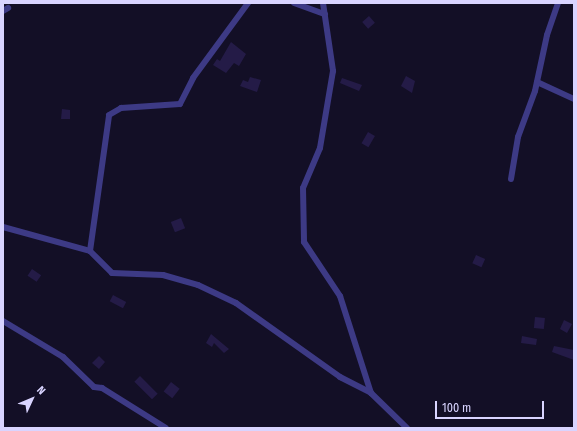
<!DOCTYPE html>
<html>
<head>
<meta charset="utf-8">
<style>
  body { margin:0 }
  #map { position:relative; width:577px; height:431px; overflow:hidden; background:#130f26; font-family:"Fira Sans Condensed",sans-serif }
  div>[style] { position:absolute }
  .building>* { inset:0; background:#241b47; transform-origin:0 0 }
  .minor>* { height:6px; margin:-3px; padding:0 3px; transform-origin:3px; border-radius:3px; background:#3d3a85 }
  span { translate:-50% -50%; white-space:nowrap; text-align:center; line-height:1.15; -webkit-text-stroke:3.5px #130f26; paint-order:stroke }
  .frame { position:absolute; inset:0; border:4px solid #d9d4ff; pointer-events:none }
  .north { position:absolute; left:12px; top:379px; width:40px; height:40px; -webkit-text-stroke:3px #130f26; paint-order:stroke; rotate:46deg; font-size:11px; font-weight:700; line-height:16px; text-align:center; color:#d9d4ff }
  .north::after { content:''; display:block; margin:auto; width:14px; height:18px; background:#d9d4ff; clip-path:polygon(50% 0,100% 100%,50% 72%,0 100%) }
  .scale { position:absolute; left:435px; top:401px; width:109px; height:18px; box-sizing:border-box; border:2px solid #d9d4ff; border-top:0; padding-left:5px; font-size:12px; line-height:14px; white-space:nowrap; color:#d9d4ff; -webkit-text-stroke:3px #130f26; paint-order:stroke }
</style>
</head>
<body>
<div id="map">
  <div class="building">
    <div style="left:369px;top:16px;width:9px;height:9px;rotate:49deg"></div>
    <div style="clip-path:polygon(231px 42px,246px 54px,239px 66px,234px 63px,226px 73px,213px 65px,217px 59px,220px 61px)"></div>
    <div style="clip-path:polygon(406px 76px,415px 81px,412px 93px,401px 86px)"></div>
    <div style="clip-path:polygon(250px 77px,261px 80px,257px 92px,240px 86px,243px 80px,248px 82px)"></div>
    <div style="clip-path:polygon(342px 78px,362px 85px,359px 91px,340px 83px)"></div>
    <div style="clip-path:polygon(62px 109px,70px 110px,70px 119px,61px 119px)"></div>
    <div style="left:368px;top:132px;width:8px;height:13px;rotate:30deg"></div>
    <div style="left:181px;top:218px;width:11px;height:11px;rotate:68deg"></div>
    <div style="left:476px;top:255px;width:10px;height:9px;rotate:24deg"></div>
    <div style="left:32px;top:269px;width:11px;height:8px;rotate:34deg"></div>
    <div style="left:113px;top:295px;width:15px;height:7px;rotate:28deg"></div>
    <div style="left:535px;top:317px;width:10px;height:11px;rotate:6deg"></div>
    <div style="clip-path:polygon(564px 320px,572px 324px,567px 333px,560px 329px)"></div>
    <div style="clip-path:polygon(211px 334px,229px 349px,224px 353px,214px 343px,212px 347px,206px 343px)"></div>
    <div style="clip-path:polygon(522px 336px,537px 339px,536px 345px,521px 343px)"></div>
    <div style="clip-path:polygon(554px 346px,574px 350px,574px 360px,552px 352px)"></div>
    <div style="clip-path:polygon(99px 356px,105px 362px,99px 369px,92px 363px)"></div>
    <div style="left:140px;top:376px;width:25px;height:8px;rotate:45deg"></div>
    <div style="left:171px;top:382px;width:11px;height:12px;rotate:38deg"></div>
  </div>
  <div class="minor">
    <div style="left:294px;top:3px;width:33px;rotate:20deg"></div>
    <div style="left:323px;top:3px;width:69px;rotate:81.6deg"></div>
    <div style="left:333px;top:71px;width:78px;rotate:99.6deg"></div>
    <div style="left:320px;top:148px;width:43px;rotate:113deg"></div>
    <div style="left:303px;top:188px;width:54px;rotate:88.9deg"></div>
    <div style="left:304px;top:242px;width:65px;rotate:56.3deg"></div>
    <div style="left:340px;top:296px;width:102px;rotate:72.3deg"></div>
    <div style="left:3px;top:11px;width:6px;rotate:-31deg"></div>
    <div style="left:537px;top:82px;width:41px;rotate:24.7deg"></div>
    <div style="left:511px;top:179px;width:43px;rotate:-80.5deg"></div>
    <div style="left:518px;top:137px;width:49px;rotate:-69.7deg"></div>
    <div style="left:535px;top:91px;width:57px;rotate:-77.9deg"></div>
    <div style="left:547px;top:35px;width:34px;rotate:-71deg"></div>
    <div style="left:3px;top:227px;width:90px;rotate:15.4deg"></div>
    <div style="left:90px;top:251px;width:31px;rotate:45deg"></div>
    <div style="left:112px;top:273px;width:51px;rotate:2.2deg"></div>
    <div style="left:163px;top:275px;width:36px;rotate:16deg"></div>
    <div style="left:198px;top:285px;width:42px;rotate:25.3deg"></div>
    <div style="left:236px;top:303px;width:128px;rotate:35.4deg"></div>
    <div style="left:340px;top:377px;width:35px;rotate:27deg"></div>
    <div style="left:371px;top:393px;width:50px;rotate:44.2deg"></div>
    <div style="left:90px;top:251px;width:137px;rotate:-82deg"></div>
    <div style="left:109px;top:115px;width:14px;rotate:-30deg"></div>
    <div style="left:121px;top:108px;width:59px;rotate:-3.9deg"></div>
    <div style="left:180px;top:104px;width:29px;rotate:-63deg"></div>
    <div style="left:193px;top:78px;width:93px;rotate:-53.7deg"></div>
    <div style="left:3px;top:321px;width:70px;rotate:31deg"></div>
    <div style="left:63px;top:357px;width:43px;rotate:44.1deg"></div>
    <div style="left:94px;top:387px;width:8px;rotate:7deg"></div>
    <div style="left:102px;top:388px;width:75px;rotate:32deg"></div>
  </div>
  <div class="frame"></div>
  <div class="north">N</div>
  <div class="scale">100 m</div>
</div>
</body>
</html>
